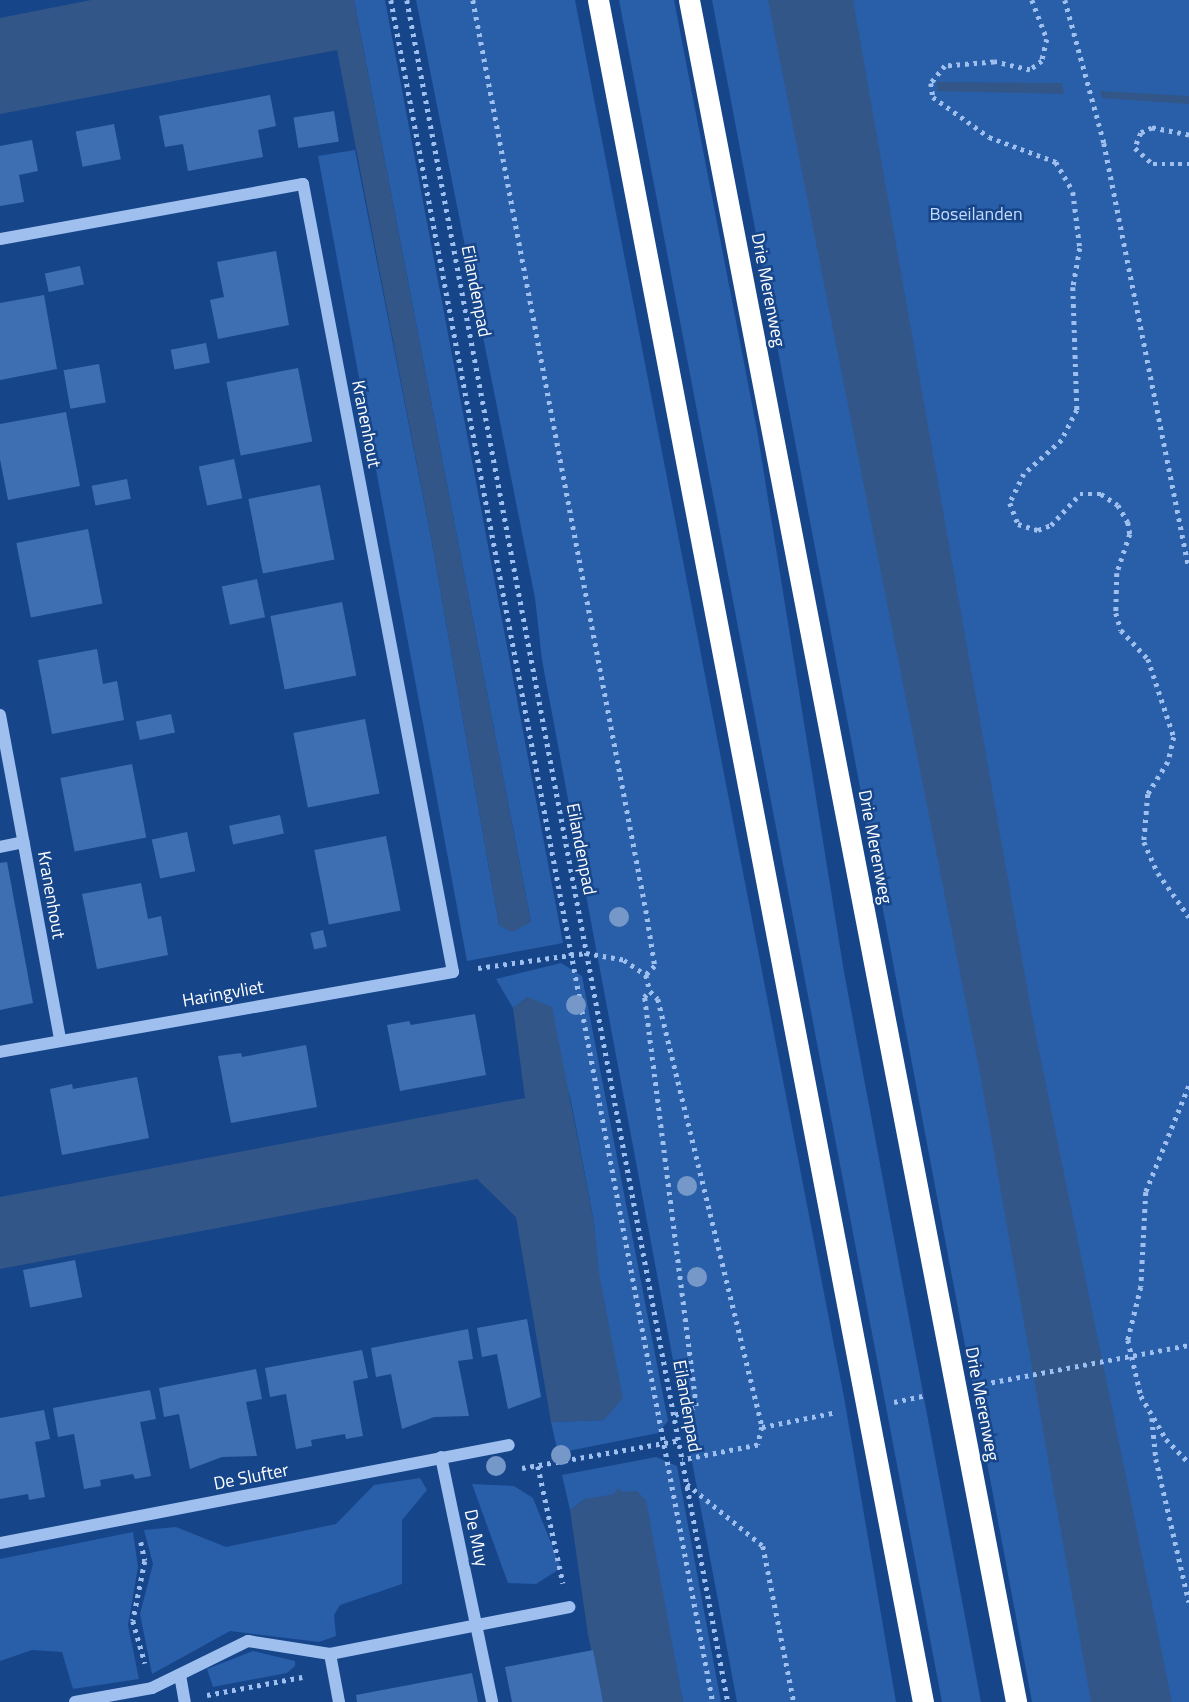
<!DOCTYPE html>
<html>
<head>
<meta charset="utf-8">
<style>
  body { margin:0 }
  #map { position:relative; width:1189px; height:1702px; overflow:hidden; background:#16458a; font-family:"Titillium Web",sans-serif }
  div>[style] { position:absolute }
  .green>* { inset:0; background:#295ea9 }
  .water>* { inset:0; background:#335689 }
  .building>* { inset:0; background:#3f6fb3; transform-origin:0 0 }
  .path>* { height:4.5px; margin-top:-2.25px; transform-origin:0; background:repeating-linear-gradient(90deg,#9fc0ef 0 3.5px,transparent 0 8.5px) }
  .minor>* { height:12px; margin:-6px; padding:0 6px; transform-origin:6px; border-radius:6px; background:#9fc0ef }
  .highway>* { height:21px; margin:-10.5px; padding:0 10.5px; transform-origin:10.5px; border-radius:10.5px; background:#fff }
  .trees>* { width:20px; height:20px; margin:-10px; border-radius:50%; background:#7698c8 }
  span { translate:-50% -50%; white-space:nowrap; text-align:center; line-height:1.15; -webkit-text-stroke:5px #16458a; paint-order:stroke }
  .park-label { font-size:18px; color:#c5dbfb }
  .street-label { font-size:18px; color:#fff }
</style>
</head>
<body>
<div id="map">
  <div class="green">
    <div style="clip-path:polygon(354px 0,385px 0,563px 943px,467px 961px,318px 156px,355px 150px,431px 537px,499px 925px,531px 922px)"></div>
    <div style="clip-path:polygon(416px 0,575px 0,844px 1397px,896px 1702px,737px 1702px,542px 660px,535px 598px)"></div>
    <div style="clip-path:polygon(619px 0,674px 0,757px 430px,844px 972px,981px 1702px,942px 1702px)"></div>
    <div style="clip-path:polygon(712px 0,1189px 0,1189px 1702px,1032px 1702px)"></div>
    <div style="clip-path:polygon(561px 963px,582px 976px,668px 1421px,658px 1433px,558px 1453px,551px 1422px,604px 1420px,594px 1222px,570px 1096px,528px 997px,513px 1008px,496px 979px)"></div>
    <div style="clip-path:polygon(656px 1457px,677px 1466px,721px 1702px,683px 1702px,664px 1605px,585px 1499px,570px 1510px,562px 1475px)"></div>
    <div style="clip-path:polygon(420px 1478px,427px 1490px,402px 1520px,402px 1584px,340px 1605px,334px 1615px,336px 1636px,319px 1642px,230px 1631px,152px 1674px,140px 1614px,153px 1564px,144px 1530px,176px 1527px,226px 1547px,336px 1524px,374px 1485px)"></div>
    <div style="clip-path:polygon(472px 1484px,514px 1486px,533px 1498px,561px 1568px,536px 1584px,508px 1583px)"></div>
    <div style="clip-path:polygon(133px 1532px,138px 1567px,128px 1625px,139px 1679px,73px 1689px,62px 1652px,32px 1650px,0 1661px,0 1559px)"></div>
    <div style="clip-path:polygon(253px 1651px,295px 1661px,295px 1666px,287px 1673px,213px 1687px,207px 1669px)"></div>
  </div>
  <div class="water">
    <div style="clip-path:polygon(91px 0,354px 0,531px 922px,512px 932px,499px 925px,431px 537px,337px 50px,0 114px,0 18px)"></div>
    <div style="clip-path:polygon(768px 0,853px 0,1033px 1021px,1172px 1702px,1091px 1702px,981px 1079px)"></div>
    <div style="clip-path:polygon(937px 82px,1062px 83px,1064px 94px,937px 91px)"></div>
    <div style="clip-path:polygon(1100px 91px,1189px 96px,1189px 104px,1102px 98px)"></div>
    <div style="clip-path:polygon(528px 997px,552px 1007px,594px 1222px,599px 1273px,623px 1398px,604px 1420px,551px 1422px,516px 1217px,477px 1179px,0 1269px,0 1197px,525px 1098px,513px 1008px)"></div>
    <div style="clip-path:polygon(618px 1488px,623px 1492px,637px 1491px,646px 1500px,683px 1702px,603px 1702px,588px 1635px,570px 1510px,585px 1499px,614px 1494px)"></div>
  </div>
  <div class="building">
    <div style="clip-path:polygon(270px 95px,276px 126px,258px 130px,263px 157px,188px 171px,183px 144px,165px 147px,159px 116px)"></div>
    <div style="left:334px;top:111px;width:31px;height:41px;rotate:81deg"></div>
    <div style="left:114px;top:124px;width:36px;height:39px;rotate:79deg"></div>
    <div style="clip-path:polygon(32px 140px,38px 171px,19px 175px,24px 202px,0 206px,0 146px)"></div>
    <div style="clip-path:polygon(276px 251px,289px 325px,218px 339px,210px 300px,224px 297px,217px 262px)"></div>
    <div style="left:80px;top:266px;width:19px;height:36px;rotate:78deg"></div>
    <div style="clip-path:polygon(44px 295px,57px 369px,0 380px,0 303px)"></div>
    <div style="left:206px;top:343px;width:20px;height:36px;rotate:79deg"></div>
    <div style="left:99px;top:364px;width:39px;height:36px;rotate:80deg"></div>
    <div style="left:298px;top:368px;width:75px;height:73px;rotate:79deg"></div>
    <div style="clip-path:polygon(66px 412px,80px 486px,8px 500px,0 459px,0 424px)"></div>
    <div style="left:234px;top:459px;width:40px;height:36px;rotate:78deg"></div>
    <div style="left:127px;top:479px;width:20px;height:36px;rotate:79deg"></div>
    <div style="left:320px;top:485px;width:76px;height:73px;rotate:79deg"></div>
    <div style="left:88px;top:529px;width:76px;height:73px;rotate:79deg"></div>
    <div style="left:257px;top:579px;width:39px;height:36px;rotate:78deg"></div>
    <div style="left:342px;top:602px;width:75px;height:73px;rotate:79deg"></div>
    <div style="clip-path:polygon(97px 649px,103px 684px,117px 681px,124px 720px,52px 734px,38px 660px)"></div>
    <div style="left:171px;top:714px;width:19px;height:36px;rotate:78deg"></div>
    <div style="left:365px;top:719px;width:76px;height:73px;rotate:79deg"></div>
    <div style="left:132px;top:764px;width:75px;height:73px;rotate:79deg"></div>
    <div style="left:280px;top:815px;width:19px;height:52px;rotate:78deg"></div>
    <div style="left:187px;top:832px;width:40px;height:36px;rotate:78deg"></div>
    <div style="left:386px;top:836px;width:76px;height:73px;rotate:79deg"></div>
    <div style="clip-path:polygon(7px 862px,33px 1003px,0 1010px,0 863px)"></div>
    <div style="clip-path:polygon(141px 883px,148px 919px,161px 916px,168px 955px,97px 969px,82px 894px)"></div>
    <div style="left:323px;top:930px;width:17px;height:13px;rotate:77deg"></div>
    <div style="clip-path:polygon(475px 1014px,486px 1075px,400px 1091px,387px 1025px,409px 1021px,411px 1025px)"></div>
    <div style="clip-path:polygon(306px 1045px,317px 1107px,231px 1123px,218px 1056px,241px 1053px,242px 1057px)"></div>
    <div style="clip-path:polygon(137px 1077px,149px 1138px,62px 1155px,50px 1089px,72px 1084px,73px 1089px)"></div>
    <div style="left:75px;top:1260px;width:38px;height:53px;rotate:79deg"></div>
    <div style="clip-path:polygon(527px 1319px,541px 1397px,508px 1409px,497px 1354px,482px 1357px,477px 1328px)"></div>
    <div style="clip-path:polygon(468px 1329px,473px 1359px,458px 1361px,469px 1416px,434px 1417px,402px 1429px,391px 1374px,376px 1377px,371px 1348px)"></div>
    <div style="clip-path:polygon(362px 1350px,368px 1378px,353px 1381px,363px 1436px,346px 1439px,345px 1434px,311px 1440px,312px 1446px,296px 1449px,286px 1394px,270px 1397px,265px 1368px)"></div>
    <div style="clip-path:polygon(256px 1369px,262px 1399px,246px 1402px,257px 1456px,222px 1457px,190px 1469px,179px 1414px,164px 1417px,159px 1388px)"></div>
    <div style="clip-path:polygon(150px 1390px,156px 1419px,140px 1422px,151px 1476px,135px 1479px,133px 1474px,100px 1480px,101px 1486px,84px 1489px,74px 1434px,58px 1437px,53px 1408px)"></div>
    <div style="clip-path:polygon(44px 1410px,50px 1439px,35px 1442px,45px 1497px,29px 1500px,28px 1494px,0 1499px,0 1418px)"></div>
    <div style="clip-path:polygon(593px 1650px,603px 1702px,512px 1702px,505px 1667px)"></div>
    <div style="clip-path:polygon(472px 1673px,478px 1702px,357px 1702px,356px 1695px)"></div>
  </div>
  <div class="path">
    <div style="left:391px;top:0;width:1732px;rotate:79.29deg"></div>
    <div style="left:407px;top:0;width:1732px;rotate:79.32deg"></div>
    <div style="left:473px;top:0;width:926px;rotate:79.24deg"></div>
    <div style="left:646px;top:910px;width:57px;rotate:80.9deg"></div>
    <div style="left:655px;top:966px;width:13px;rotate:135deg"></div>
    <div style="left:646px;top:975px;width:16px;rotate:76deg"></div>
    <div style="left:1032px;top:0;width:42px;rotate:69deg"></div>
    <div style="left:1047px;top:39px;width:23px;rotate:103deg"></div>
    <div style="left:1042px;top:61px;width:15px;rotate:143deg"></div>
    <div style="left:1030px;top:70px;width:37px;rotate:-167deg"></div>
    <div style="left:994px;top:62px;width:49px;rotate:175.3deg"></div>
    <div style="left:945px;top:66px;width:22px;rotate:129deg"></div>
    <div style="left:931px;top:83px;width:14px;rotate:82deg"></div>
    <div style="left:933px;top:97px;width:69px;rotate:35.5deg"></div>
    <div style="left:989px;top:137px;width:72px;rotate:20.5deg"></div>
    <div style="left:1056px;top:162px;width:34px;rotate:60deg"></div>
    <div style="left:1073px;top:192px;width:56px;rotate:82.9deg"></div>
    <div style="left:1080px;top:248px;width:40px;rotate:100deg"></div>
    <div style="left:1073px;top:287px;width:123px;rotate:88.1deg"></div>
    <div style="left:1077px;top:410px;width:34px;rotate:117deg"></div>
    <div style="left:1062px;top:440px;width:51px;rotate:138.2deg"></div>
    <div style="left:1024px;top:474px;width:32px;rotate:116deg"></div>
    <div style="left:1010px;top:503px;width:22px;rotate:69deg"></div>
    <div style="left:1018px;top:524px;width:21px;rotate:17deg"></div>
    <div style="left:1038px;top:530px;width:14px;rotate:-21deg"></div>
    <div style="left:1051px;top:525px;width:42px;rotate:-46.9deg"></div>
    <div style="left:1080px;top:494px;width:21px"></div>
    <div style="left:1101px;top:494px;width:20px;rotate:33deg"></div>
    <div style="left:1118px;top:505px;width:20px;rotate:60deg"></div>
    <div style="left:1128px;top:522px;width:12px;rotate:81deg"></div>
    <div style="left:1130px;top:534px;width:41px;rotate:108.4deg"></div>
    <div style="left:1117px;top:573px;width:40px;rotate:91.4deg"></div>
    <div style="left:1116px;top:613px;width:18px;rotate:74deg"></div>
    <div style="left:1121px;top:630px;width:40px;rotate:47deg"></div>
    <div style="left:1148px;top:659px;width:82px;rotate:71.6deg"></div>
    <div style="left:1174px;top:737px;width:26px;rotate:103deg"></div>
    <div style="left:1168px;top:762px;width:38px;rotate:122deg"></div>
    <div style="left:1148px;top:794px;width:48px;rotate:94.8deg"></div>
    <div style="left:1144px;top:842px;width:34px;rotate:66deg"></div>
    <div style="left:1158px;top:873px;width:54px;rotate:54.8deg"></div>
    <div style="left:1065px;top:0;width:148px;rotate:74.7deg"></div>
    <div style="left:1104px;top:143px;width:433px;rotate:78.7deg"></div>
    <div style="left:1189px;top:135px;width:38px;rotate:-169deg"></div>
    <div style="left:1152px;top:128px;width:12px;rotate:156deg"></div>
    <div style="left:1141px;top:133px;width:16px;rotate:112deg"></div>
    <div style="left:1135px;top:148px;width:24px;rotate:42deg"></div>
    <div style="left:1153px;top:164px;width:36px"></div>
    <div style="left:478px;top:968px;width:109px;rotate:-7.9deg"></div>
    <div style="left:586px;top:953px;width:39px;rotate:10deg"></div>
    <div style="left:624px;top:960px;width:27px;rotate:34deg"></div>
    <div style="left:1189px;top:1086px;width:114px;rotate:112.1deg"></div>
    <div style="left:1146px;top:1192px;width:95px;rotate:93deg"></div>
    <div style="left:1141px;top:1287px;width:55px;rotate:103.8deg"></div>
    <div style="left:1128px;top:1340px;width:57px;rotate:76.9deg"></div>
    <div style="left:1141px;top:1396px;width:50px;rotate:59.8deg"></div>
    <div style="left:1166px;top:1439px;width:33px;rotate:46deg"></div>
    <div style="left:983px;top:1384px;width:210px;rotate:-10.7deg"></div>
    <div style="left:894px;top:1402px;width:33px;rotate:-12deg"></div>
    <div style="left:675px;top:1415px;width:23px;rotate:-23deg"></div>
    <div style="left:696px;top:1406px;width:412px;rotate:-97.2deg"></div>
    <div style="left:644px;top:997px;width:8px;rotate:-45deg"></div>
    <div style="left:650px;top:991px;width:11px;rotate:45deg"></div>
    <div style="left:658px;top:999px;width:440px;rotate:76.3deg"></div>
    <div style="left:762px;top:1427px;width:18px;rotate:103deg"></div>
    <div style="left:758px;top:1445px;width:77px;rotate:168.8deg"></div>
    <div style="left:1152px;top:1418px;width:41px;rotate:84.4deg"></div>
    <div style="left:1156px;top:1459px;width:147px;rotate:77deg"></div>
    <div style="left:762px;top:1427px;width:76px;rotate:-11.3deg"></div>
    <div style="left:538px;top:1466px;width:120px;rotate:77.9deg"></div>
    <div style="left:522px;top:1468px;width:160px;rotate:-10deg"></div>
    <div style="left:687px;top:1484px;width:98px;rotate:39.2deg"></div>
    <div style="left:763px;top:1546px;width:159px;rotate:78.8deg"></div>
    <div style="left:141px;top:1542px;width:19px;rotate:78deg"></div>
    <div style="left:145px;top:1561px;width:61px;rotate:101.3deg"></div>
    <div style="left:133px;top:1621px;width:44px;rotate:74.1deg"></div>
    <div style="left:207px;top:1695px;width:97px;rotate:-10.7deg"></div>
  </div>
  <div class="minor">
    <div style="left:0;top:239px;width:308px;rotate:-10.3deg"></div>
    <div style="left:303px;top:184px;width:802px;rotate:79.22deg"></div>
    <div style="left:453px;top:972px;width:460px;rotate:170deg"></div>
    <div style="left:0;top:715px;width:330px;rotate:79.5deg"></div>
    <div style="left:0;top:847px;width:24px;rotate:-12deg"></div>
    <div style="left:441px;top:1457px;width:250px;rotate:78.2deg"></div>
    <div style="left:0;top:1543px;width:518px;rotate:-10.9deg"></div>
    <div style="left:330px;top:1654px;width:49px;rotate:79.4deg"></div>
    <div style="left:180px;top:1675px;width:27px;rotate:80deg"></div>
    <div style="left:75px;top:1702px;width:78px;rotate:-10.3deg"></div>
    <div style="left:152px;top:1688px;width:107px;rotate:-26.1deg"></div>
    <div style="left:248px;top:1641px;width:83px;rotate:9deg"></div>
    <div style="left:330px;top:1654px;width:244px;rotate:-11.1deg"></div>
  </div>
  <div class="highway">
    <div style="left:598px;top:0;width:1733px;rotate:79.19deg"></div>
    <div style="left:689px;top:0;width:1733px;rotate:79.12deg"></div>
  </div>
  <div class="trees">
    <div style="left:619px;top:917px"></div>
    <div style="left:576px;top:1005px"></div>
    <div style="left:687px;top:1186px"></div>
    <div style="left:697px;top:1277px"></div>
    <div style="left:561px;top:1455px"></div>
    <div style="left:496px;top:1466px"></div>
  </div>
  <div class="park-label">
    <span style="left:976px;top:214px">Boseilanden</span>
  </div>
  <div class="street-label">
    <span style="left:768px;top:290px;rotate:79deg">Drie Merenweg</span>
    <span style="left:476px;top:291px;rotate:79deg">Eilandenpad</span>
    <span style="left:366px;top:424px;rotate:79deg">Kranenhout</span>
    <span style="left:875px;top:847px;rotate:79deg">Drie Merenweg</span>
    <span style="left:581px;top:849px;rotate:79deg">Eilandenpad</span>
    <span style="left:51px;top:895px;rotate:80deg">Kranenhout</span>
    <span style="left:223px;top:994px;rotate:-10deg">Haringvliet</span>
    <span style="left:982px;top:1404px;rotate:79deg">Drie Merenweg</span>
    <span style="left:687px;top:1406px;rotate:80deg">Eilandenpad</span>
    <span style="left:251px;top:1477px;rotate:-11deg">De Slufter</span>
    <span style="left:476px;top:1538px;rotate:78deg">De Muy</span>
  </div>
</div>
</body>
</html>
